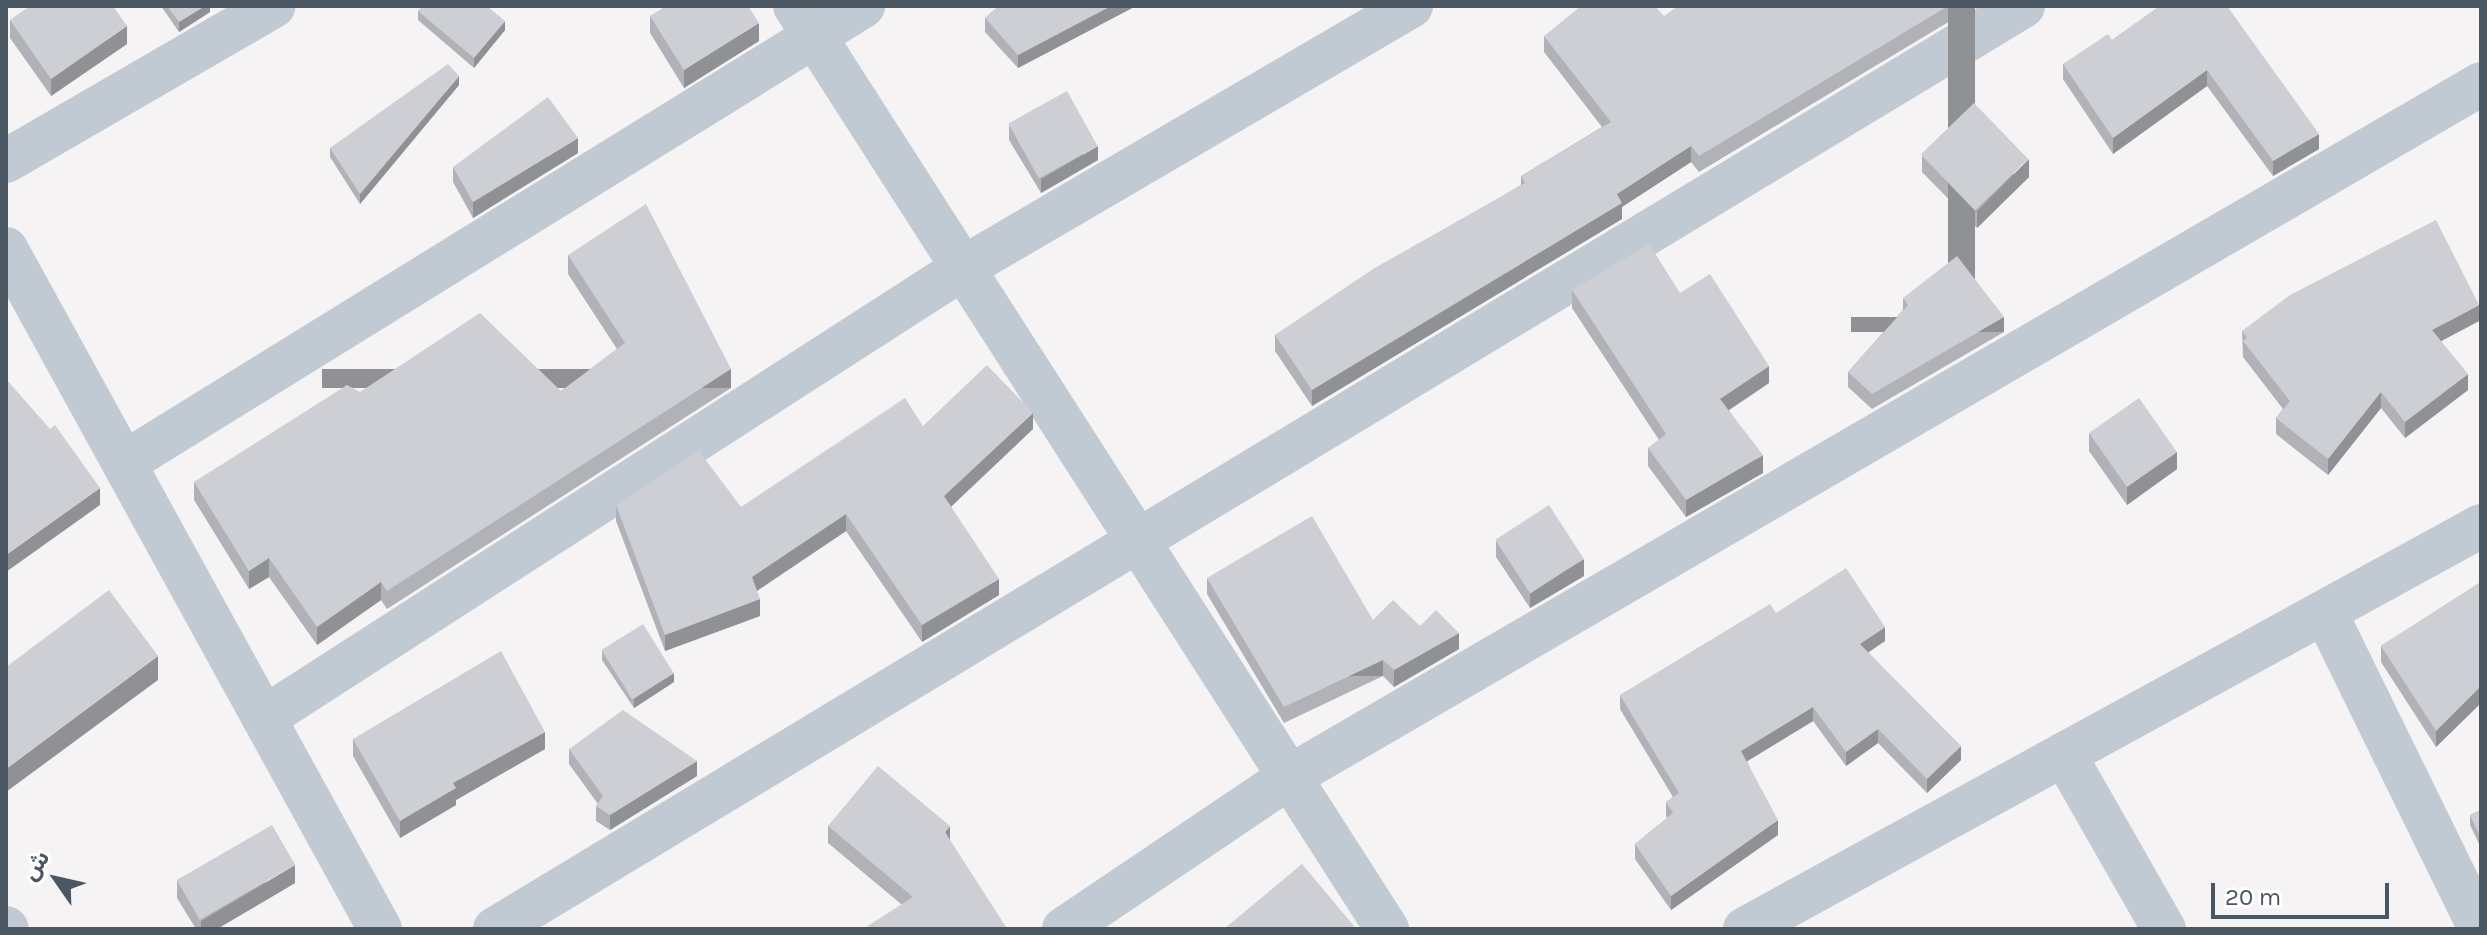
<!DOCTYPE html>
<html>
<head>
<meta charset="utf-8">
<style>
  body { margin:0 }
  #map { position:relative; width:2487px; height:935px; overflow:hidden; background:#f5f3f3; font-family:Karla,"Noto Sans Arabic",sans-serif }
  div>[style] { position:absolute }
  .minor>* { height:44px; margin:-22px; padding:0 22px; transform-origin:22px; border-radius:22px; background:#c1cad2 }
  .wall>* { inset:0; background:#b0b2b7 }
  .shaded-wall>* { inset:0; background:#909195; transform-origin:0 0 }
  .building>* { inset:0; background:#cdcfd5; transform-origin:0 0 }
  span { translate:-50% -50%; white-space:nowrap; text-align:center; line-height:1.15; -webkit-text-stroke:8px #fff; paint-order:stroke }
  .frame { position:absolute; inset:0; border:8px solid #4a5661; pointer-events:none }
  .north { position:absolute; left:16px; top:839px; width:80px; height:80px; -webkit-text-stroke:6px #fff; paint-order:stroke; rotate:304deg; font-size:22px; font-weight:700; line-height:32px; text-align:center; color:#4a5661 }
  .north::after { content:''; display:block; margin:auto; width:28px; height:36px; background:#4a5661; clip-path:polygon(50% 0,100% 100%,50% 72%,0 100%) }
  .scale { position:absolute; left:2211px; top:883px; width:178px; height:36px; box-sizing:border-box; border:4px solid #4a5661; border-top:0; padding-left:10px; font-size:24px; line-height:28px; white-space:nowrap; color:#4a5661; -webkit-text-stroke:6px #fff; paint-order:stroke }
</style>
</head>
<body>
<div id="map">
  <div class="minor">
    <div style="left:795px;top:6px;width:1097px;rotate:57.32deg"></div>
    <div style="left:6px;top:161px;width:309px;rotate:-30.1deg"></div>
    <div style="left:6px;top:249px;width:776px;rotate:61.19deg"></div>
    <div style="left:124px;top:463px;width:869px;rotate:-31.73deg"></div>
    <div style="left:2325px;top:612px;width:353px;rotate:63.9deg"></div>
    <div style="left:264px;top:718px;width:831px;rotate:-32.77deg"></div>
    <div style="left:963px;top:268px;width:519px;rotate:-30.32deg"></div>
    <div style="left:2064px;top:754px;width:202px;rotate:60.3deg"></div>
    <div style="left:6px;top:928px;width:1px;rotate:45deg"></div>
    <div style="left:495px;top:929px;width:1785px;rotate:-31.13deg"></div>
    <div style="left:1064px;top:929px;width:272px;rotate:-34deg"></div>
    <div style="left:1289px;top:777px;width:1379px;rotate:-30.17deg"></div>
    <div style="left:1745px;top:929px;width:839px;rotate:-28.7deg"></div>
  </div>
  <div class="wall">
    <div style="clip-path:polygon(161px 6px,210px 6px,210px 12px,179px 32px)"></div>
    <div style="clip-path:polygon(999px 6px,1136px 6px,1018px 68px,985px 32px,985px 18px)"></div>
    <div style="clip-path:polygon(1975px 6px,1699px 172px,1691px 162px,1622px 207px,1622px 219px,1312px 406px,1275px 351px,1275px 335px,1521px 185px,1521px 176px,1602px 127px,1544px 52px,1544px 36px,1664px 16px)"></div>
    <div style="clip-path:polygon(2160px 6px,2319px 149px,2273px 176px,2207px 86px,2113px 154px,2063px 79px,2063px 64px,2112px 40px)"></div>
    <div style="clip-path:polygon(418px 11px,505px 30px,474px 68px,418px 20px)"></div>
    <div style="clip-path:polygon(650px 16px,759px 41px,684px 88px,650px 33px)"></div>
    <div style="clip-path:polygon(10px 20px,127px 44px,51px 96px,10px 38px)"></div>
    <div style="clip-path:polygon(459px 85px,360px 204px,330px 157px,330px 148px)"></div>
    <div style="clip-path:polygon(1009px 125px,1098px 160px,1041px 193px,1009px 140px)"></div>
    <div style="clip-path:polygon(578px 153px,473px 218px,453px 182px,453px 167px)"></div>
    <div style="clip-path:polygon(1922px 155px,2029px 177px,1977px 228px,1922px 172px)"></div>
    <div style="clip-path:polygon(568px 255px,731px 388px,387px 609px,381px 600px,317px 645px,269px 577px,249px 589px,194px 500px,194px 482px,360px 392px,561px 391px,617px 349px,568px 274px)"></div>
    <div style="clip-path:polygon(1572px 290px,1680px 293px,1769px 383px,1729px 410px,1763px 473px,1686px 517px,1648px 466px,1648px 448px,1659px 440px,1572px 308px)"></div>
    <div style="clip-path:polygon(1903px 298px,2004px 332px,1872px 409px,1848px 387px,1848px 372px,1903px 310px)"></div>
    <div style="clip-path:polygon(2479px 321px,2441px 341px,2468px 390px,2405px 438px,2381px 408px,2328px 475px,2276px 434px,2276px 418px,2283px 409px,2243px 357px,2242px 331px)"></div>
    <div style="clip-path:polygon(923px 426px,1033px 429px,951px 507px,999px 595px,922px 642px,846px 531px,757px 591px,760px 616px,665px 651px,616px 521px,616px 505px,741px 507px)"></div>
    <div style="clip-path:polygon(2089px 433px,2177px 469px,2127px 505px,2089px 451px)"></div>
    <div style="clip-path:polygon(1496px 540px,1584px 576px,1530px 608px,1496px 557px)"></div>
    <div style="clip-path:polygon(1207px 578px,1373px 620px,1420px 626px,1459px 649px,1394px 687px,1383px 676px,1284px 723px,1207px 594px)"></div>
    <div style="clip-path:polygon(2481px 582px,2481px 703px,2436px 747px,2381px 662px,2381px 646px)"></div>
    <div style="clip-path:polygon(1776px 613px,1885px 641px,1868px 652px,1961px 760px,1927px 793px,1878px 743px,1846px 766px,1813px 721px,1747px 761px,1778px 835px,1671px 910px,1635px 859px,1635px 844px,1667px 818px,1666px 816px,1666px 802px,1673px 797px,1620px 709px,1620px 695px)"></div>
    <div style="clip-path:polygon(602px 650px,674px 682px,634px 708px,602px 660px)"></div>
    <div style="clip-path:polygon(353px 739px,545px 749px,456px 800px,456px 805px,400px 838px,353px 756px)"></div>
    <div style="clip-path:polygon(569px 749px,697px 776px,610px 830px,596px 821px,596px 806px,598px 804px,569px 764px)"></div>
    <div style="clip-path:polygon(2481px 810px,2481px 848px,2470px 825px,2470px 815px)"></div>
    <div style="clip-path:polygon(828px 826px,950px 841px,1007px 929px,901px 904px,828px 843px)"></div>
    <div style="clip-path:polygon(177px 880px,295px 883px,217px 929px,196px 929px,177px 898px)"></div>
  </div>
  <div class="shaded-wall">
    <div style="clip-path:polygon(205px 6px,210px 6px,210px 12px,179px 32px,179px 22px)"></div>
    <div style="clip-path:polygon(1111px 6px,1136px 6px,1018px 68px,1018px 55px)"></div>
    <div style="left:1948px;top:6px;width:27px;height:291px"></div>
    <div style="clip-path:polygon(505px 21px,505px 30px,474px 68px,474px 58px)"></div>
    <div style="clip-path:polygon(759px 23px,759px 41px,684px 88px,684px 70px)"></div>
    <div style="clip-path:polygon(127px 26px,127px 44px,51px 96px,51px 79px)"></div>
    <div style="clip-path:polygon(2207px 70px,2207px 86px,2113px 154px,2113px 138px)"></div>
    <div style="clip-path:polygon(459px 76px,459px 85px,360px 204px,360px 194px)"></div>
    <div style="clip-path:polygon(2319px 134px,2319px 149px,2273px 176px,2273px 161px)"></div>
    <div style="clip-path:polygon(578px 138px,578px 153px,473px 218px,473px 202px)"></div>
    <div style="clip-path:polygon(1098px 146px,1098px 160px,1041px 193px,1041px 179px)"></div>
    <div style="clip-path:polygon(1691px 146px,1691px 162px,1622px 207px,1622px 219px,1312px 406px,1312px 390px)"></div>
    <div style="clip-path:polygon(2029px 159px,2029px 177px,1977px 228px,1977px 211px)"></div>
    <div style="clip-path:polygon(2479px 305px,2479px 321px,2432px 346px,2432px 330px)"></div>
    <div style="left:2004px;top:317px;width:15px;height:153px;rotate:90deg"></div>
    <div style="clip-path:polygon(1769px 366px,1769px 383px,1720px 416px,1720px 399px)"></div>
    <div style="left:731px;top:369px;width:19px;height:409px;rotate:90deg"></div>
    <div style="clip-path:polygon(2468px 374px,2468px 390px,2405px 438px,2405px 422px)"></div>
    <div style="clip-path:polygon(2381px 392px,2381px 408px,2328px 475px,2328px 459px)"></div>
    <div style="clip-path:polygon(1033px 413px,1033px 429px,944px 513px,944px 496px)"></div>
    <div style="clip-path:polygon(2177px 452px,2177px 469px,2127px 505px,2127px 487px)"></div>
    <div style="clip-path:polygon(1763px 455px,1763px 473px,1686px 517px,1686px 500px)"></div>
    <div style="clip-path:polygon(100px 488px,100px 505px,6px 572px,6px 555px)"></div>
    <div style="clip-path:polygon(846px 514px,846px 531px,752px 594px,752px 577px)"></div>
    <div style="clip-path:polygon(269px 558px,269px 577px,249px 589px,249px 571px)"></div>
    <div style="clip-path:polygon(1584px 559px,1584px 576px,1530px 608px,1530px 591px)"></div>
    <div style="clip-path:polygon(999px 579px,999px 595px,922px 642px,922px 625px)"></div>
    <div style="clip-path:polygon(381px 582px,381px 600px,317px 645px,317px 627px)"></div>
    <div style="clip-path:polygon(760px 599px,760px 616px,665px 651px,665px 635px)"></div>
    <div style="clip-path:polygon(1885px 627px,1885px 641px,1860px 658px,1860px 644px)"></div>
    <div style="clip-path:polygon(1459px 633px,1459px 649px,1394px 687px,1394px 670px)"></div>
    <div style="clip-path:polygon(158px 656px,158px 680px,6px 792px,6px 769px)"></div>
    <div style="left:1383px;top:660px;width:16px;height:110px;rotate:90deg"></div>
    <div style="clip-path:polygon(674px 673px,674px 682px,634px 708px,634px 699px)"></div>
    <div style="clip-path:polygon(2481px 686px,2481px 703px,2436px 747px,2436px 731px)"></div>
    <div style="clip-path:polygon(1813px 707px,1813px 721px,1741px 765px,1741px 751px)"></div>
    <div style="clip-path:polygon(1878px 729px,1878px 743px,1846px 766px,1846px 752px)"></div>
    <div style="clip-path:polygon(545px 732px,545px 749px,456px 800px,456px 805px,400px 838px,400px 821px,453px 783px)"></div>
    <div style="clip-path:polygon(1961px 746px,1961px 760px,1927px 793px,1927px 779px)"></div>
    <div style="clip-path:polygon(697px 761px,697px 776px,610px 830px,610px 815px)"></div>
    <div style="clip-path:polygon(1778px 820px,1778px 835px,1671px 910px,1671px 896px)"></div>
    <div style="clip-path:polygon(950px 826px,950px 843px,945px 832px)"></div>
    <div style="clip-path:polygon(295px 865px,295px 883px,217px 929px,201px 929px,201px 921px)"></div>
  </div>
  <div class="building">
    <div style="clip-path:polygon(30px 6px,113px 6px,127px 26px,51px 79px,10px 20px)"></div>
    <div style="clip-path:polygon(167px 6px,205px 6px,179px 22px)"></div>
    <div style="clip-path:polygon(422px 6px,487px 6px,505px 21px,474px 58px,418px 11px)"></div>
    <div style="clip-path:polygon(666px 6px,748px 6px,759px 23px,684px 70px,650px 16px)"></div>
    <div style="clip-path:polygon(999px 6px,1111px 6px,1018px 55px,985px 18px)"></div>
    <div style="clip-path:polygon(1581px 6px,1655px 6px,1664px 16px,1678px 6px,1948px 6px,1699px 156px,1691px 146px,1617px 194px,1622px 203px,1312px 390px,1275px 335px,1373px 269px,1525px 183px,1521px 176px,1611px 122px,1544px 36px)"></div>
    <div style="clip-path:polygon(2160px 6px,2227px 6px,2319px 134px,2273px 161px,2207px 70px,2113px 138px,2063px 64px,2108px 34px,2112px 40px)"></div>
    <div style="clip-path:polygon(448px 64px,459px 76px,360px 194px,330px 148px)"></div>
    <div style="left:1067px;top:91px;width:63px;height:67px;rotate:61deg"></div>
    <div style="clip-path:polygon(548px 97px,578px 138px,473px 202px,453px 167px)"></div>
    <div style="left:1974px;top:103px;width:78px;height:74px;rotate:46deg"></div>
    <div style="clip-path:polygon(646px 204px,731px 369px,387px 591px,381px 582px,317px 627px,269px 558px,249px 571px,194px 482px,347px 385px,360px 392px,480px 313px,561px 391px,625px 343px,568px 255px)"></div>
    <div style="clip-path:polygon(2436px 220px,2479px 305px,2432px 330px,2468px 374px,2405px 422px,2381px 392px,2328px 459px,2276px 418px,2290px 401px,2243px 341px,2247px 338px,2242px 331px,2290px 295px)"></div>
    <div style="clip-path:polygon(1649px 244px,1680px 293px,1710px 274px,1769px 366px,1720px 399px,1763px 455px,1686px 500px,1648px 448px,1666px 434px,1572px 290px)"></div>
    <div style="clip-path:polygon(1957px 256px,2004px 317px,1872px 394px,1848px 372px,1908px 305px,1903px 298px)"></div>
    <div style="clip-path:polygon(987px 365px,1033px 413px,944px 496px,999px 579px,922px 625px,846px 514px,752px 577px,760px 599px,665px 635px,616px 505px,699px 451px,741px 507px,905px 398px,923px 426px)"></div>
    <div style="clip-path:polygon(6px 379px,50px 429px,55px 425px,100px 488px,6px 555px)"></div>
    <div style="left:2139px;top:398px;width:66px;height:61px;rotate:55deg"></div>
    <div style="left:1549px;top:505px;width:64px;height:64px;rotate:57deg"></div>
    <div style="clip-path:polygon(1312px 516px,1373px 620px,1393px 600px,1420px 626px,1436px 610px,1459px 633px,1394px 670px,1383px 660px,1284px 707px,1207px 578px)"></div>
    <div style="clip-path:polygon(1846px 568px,1885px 627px,1860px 644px,1961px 746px,1927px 779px,1878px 729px,1846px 752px,1813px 707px,1741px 751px,1778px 820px,1671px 896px,1635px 844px,1673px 813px,1666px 802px,1679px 793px,1620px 695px,1770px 604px,1776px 613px)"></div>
    <div style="clip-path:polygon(2481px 582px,2481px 686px,2436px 731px,2381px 646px)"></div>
    <div style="clip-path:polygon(109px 590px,158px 656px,6px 769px,6px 667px)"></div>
    <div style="left:643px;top:624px;width:58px;height:49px;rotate:58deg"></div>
    <div style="clip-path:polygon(501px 651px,545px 732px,453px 783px,456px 788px,400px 821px,353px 739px)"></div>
    <div style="clip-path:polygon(623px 710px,697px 761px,610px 815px,596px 806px,603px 796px,569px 749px)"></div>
    <div style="clip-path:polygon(878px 766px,950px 826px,945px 832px,1007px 929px,863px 929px,913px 897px,828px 826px)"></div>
    <div style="clip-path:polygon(2481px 810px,2481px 838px,2470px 815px)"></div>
    <div style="left:272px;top:825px;width:46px;height:110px;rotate:60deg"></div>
    <div style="clip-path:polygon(1302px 864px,1354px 926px,1351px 929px,1224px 929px)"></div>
  </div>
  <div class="frame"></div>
  <div class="north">ش</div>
  <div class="scale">20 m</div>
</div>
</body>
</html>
